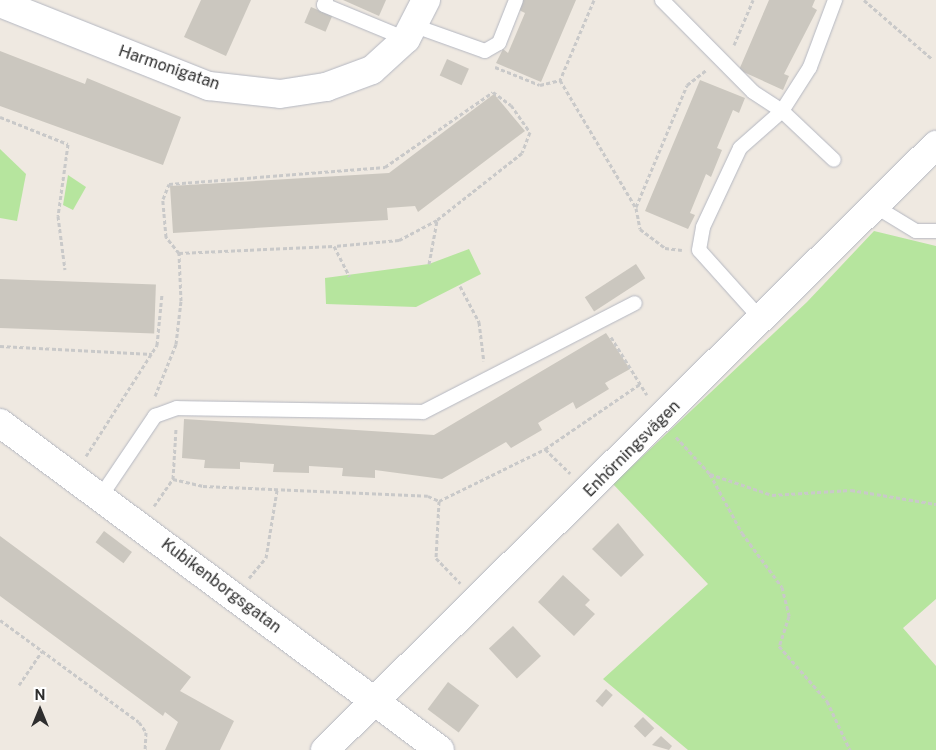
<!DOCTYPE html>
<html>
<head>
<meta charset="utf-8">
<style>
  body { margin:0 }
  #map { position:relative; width:936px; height:750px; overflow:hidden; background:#efe9e1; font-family:"Public Sans",sans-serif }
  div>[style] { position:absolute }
  .green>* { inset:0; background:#b6e59e }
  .building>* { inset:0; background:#cbc7bf; transform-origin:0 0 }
  .path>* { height:3px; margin-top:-1.5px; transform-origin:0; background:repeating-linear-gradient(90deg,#c9c9c9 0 4px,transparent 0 6.5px) }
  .roads { filter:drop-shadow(0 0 1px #b4b7c1) drop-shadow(0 0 1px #b4b7c1) }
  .service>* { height:14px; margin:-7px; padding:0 7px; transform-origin:7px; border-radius:7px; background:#fff }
  .minor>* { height:28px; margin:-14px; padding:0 14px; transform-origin:14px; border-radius:14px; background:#fff }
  span { translate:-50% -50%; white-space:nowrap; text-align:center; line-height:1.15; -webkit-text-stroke:4px #fff; paint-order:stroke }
  .street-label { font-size:16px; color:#2e2e2e }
  .north { position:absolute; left:15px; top:685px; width:50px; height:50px; -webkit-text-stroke:4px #fff; paint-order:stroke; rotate:0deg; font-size:14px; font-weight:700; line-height:20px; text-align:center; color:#2e2e2e }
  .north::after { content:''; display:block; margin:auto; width:18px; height:22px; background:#2e2e2e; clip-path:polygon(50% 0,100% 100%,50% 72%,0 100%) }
</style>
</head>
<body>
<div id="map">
  <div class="green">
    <div style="clip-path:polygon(0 149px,26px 174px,17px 221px,0 218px)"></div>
    <div style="clip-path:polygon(68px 175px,86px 187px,73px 210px,63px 205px)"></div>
    <div style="clip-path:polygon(874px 231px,936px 246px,936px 599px,903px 628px,936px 666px,936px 750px,688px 750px,603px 679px,708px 584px,613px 484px,807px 302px)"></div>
    <div style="clip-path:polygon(469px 249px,481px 274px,416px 307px,326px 304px,325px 278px,429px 264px)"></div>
  </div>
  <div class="building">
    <div style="clip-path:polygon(201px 0,251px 0,226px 56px,184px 37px)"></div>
    <div style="clip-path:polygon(343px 0,386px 0,379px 16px)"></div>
    <div style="clip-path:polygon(523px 0,576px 0,541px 82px,496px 63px,503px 49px,508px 53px,525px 13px,519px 10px)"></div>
    <div style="clip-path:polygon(769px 0,815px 0,812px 7px,817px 10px,784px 74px,789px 76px,783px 90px,739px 70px)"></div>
    <div style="left:311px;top:7px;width:23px;height:17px;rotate:23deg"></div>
    <div style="clip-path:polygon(0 51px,85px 84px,87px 78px,181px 117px,163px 165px,0 106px)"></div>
    <div style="left:447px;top:59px;width:24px;height:18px;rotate:24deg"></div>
    <div style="clip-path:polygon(700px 80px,745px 98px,739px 113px,733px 110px,717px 148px,722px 150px,711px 177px,706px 174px,690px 213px,695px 215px,688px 229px,645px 211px)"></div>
    <div style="clip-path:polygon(494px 94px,525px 131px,418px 212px,415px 206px,387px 208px,388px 220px,173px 233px,170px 186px,389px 173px)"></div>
    <div style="left:636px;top:264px;width:17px;height:61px;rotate:57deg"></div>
    <div style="left:0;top:279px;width:156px;height:49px;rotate:2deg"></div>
    <div style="clip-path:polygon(606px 333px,630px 369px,605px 383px,609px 389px,576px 409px,573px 402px,538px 423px,542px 430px,511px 448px,506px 442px,442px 479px,375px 470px,375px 478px,342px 476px,343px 468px,309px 466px,309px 473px,273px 472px,274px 464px,240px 462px,240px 469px,204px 468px,205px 460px,182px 458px,184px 419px,434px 435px)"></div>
    <div style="clip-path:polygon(618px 523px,644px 555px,621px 577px,592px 549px)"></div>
    <div style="left:104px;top:531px;width:35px;height:14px;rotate:37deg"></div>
    <div style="clip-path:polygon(0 536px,191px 677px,180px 691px,234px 721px,220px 750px,165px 750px,178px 722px,165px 712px,163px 716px,0 596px)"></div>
    <div style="clip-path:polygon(563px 575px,590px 600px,585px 605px,595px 614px,574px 636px,538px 602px)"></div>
    <div style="left:513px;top:626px;width:41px;height:33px;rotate:47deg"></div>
    <div style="left:448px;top:682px;width:39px;height:34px;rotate:37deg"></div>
    <div style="left:606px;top:689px;width:9px;height:16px;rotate:41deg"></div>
    <div style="left:643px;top:717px;width:16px;height:13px;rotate:45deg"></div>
    <div style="clip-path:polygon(661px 736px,672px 746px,669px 750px,652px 745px)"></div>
  </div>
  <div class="path">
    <div style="left:594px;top:0;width:87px;rotate:113deg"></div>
    <div style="left:560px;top:80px;width:149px;rotate:59.3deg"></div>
    <div style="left:636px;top:208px;width:21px;rotate:79deg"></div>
    <div style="left:640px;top:229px;width:31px;rotate:37deg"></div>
    <div style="left:665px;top:248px;width:17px;rotate:7deg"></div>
    <div style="left:864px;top:0;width:90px;rotate:40.9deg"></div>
    <div style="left:734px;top:45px;width:49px;rotate:-67.1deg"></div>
    <div style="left:495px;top:67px;width:48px;rotate:21.8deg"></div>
    <div style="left:540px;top:85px;width:21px;rotate:-14deg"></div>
    <div style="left:0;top:117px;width:73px;rotate:21.7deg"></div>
    <div style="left:68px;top:144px;width:73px;rotate:97.9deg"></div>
    <div style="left:58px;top:216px;width:54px;rotate:82.6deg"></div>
    <div style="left:636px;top:207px;width:132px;rotate:-67.3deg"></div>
    <div style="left:687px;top:85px;width:24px;rotate:-38deg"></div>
    <div style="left:179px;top:253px;width:21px;rotate:-129deg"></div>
    <div style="left:166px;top:237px;width:38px;rotate:-95deg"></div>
    <div style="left:163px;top:199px;width:16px;rotate:-68deg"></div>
    <div style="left:169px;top:184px;width:217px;rotate:-4.5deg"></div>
    <div style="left:385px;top:167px;width:131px;rotate:-34.8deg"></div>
    <div style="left:493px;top:92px;width:22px;rotate:36deg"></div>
    <div style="left:511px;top:105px;width:33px;rotate:55deg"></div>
    <div style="left:530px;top:132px;width:22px;rotate:111deg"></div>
    <div style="left:522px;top:153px;width:108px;rotate:141.8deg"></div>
    <div style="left:437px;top:220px;width:43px;rotate:152.2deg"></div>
    <div style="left:399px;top:240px;width:65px;rotate:174.7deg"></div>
    <div style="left:429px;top:264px;width:44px;rotate:-79.5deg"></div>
    <div style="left:460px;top:286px;width:41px;rotate:62.2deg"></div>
    <div style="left:479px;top:322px;width:39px;rotate:83deg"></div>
    <div style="left:611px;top:337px;width:68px;rotate:58.2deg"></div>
    <div style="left:0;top:346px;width:152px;rotate:3deg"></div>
    <div style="left:155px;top:396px;width:56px;rotate:-68deg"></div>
    <div style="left:176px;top:344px;width:43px;rotate:-83.4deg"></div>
    <div style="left:181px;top:301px;width:48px;rotate:-92.4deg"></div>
    <div style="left:179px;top:253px;width:155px;rotate:-2.6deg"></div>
    <div style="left:334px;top:246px;width:34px;rotate:63deg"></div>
    <div style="left:676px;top:437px;width:50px;rotate:47.4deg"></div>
    <div style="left:710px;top:474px;width:67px;rotate:61.5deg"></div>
    <div style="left:742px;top:533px;width:67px;rotate:53.5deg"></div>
    <div style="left:782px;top:587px;width:30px;rotate:76deg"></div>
    <div style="left:789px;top:616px;width:32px;rotate:108deg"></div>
    <div style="left:779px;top:646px;width:73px;rotate:48.9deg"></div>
    <div style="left:827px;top:701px;width:54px;rotate:64.9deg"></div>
    <div style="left:545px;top:449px;width:35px;rotate:44deg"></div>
    <div style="left:86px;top:456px;width:132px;rotate:-57.4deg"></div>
    <div style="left:157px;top:345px;width:51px;rotate:-84.4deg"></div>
    <div style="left:710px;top:474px;width:65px;rotate:18.7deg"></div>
    <div style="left:772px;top:495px;width:79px;rotate:-3.6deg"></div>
    <div style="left:851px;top:490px;width:86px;rotate:9.4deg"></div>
    <div style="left:173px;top:479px;width:31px;rotate:13deg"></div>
    <div style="left:203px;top:486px;width:225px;rotate:2.5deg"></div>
    <div style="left:428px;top:496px;width:12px;rotate:24deg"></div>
    <div style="left:439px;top:501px;width:118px;rotate:-26.1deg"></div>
    <div style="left:545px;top:449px;width:115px;rotate:-34.4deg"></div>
    <div style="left:439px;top:501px;width:57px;rotate:93deg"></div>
    <div style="left:436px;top:558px;width:35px;rotate:46deg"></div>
    <div style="left:154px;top:506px;width:33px;rotate:-55deg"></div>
    <div style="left:173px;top:479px;width:50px;rotate:-86.6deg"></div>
    <div style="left:249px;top:578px;width:26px;rotate:-50deg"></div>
    <div style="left:266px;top:558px;width:69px;rotate:-80.8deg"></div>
    <div style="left:0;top:620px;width:172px;rotate:36.3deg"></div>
    <div style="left:139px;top:722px;width:12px;rotate:55deg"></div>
    <div style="left:146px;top:732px;width:18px;rotate:93deg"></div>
    <div style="left:19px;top:685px;width:41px;rotate:-55.9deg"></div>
  </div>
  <div class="roads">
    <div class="service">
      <div style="left:326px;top:0;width:5px;rotate:112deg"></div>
      <div style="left:324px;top:5px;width:89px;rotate:22.5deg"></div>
      <div style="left:662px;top:0;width:129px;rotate:45.3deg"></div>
      <div style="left:753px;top:92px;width:35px;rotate:33deg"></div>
      <div style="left:782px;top:111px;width:71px;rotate:43.3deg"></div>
      <div style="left:415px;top:26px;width:74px;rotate:19.7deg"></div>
      <div style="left:485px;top:51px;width:16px;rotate:-30deg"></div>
      <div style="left:499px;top:43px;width:46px;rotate:-68.4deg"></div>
      <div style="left:873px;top:205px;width:50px;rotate:31.2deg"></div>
      <div style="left:916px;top:231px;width:20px"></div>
      <div style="left:760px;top:318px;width:91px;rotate:-131.9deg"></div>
      <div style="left:699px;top:250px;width:23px;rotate:-80deg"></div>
      <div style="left:703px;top:227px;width:87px;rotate:-64.9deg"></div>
      <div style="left:740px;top:148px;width:56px;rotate:-41.4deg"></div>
      <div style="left:782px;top:111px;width:52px;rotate:-57.5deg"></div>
      <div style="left:810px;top:67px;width:72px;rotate:-69.5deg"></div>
      <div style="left:101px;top:496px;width:97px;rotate:-56deg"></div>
      <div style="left:155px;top:416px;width:23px;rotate:-20deg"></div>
      <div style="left:177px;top:408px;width:246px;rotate:0.9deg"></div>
      <div style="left:423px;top:412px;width:238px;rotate:-27.2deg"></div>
    </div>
    <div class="minor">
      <div style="left:0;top:3px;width:225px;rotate:21.7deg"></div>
      <div style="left:209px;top:86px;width:71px;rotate:6.4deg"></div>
      <div style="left:280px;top:94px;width:47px;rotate:-8.7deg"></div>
      <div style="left:326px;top:87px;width:49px;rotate:-20.3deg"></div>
      <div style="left:372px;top:70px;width:46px;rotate:-42.4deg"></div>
      <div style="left:406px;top:39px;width:44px;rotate:-62.9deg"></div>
      <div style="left:0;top:423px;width:548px;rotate:36.62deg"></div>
      <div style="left:325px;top:750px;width:860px;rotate:-44.72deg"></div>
    </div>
  </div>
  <div class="street-label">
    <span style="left:169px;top:68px;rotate:19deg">Harmonigatan</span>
    <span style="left:632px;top:449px;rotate:-45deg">Enhörningsvägen</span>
    <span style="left:221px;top:586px;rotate:37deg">Kubikenborgsgatan</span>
  </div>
  <div class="north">N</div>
</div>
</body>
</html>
